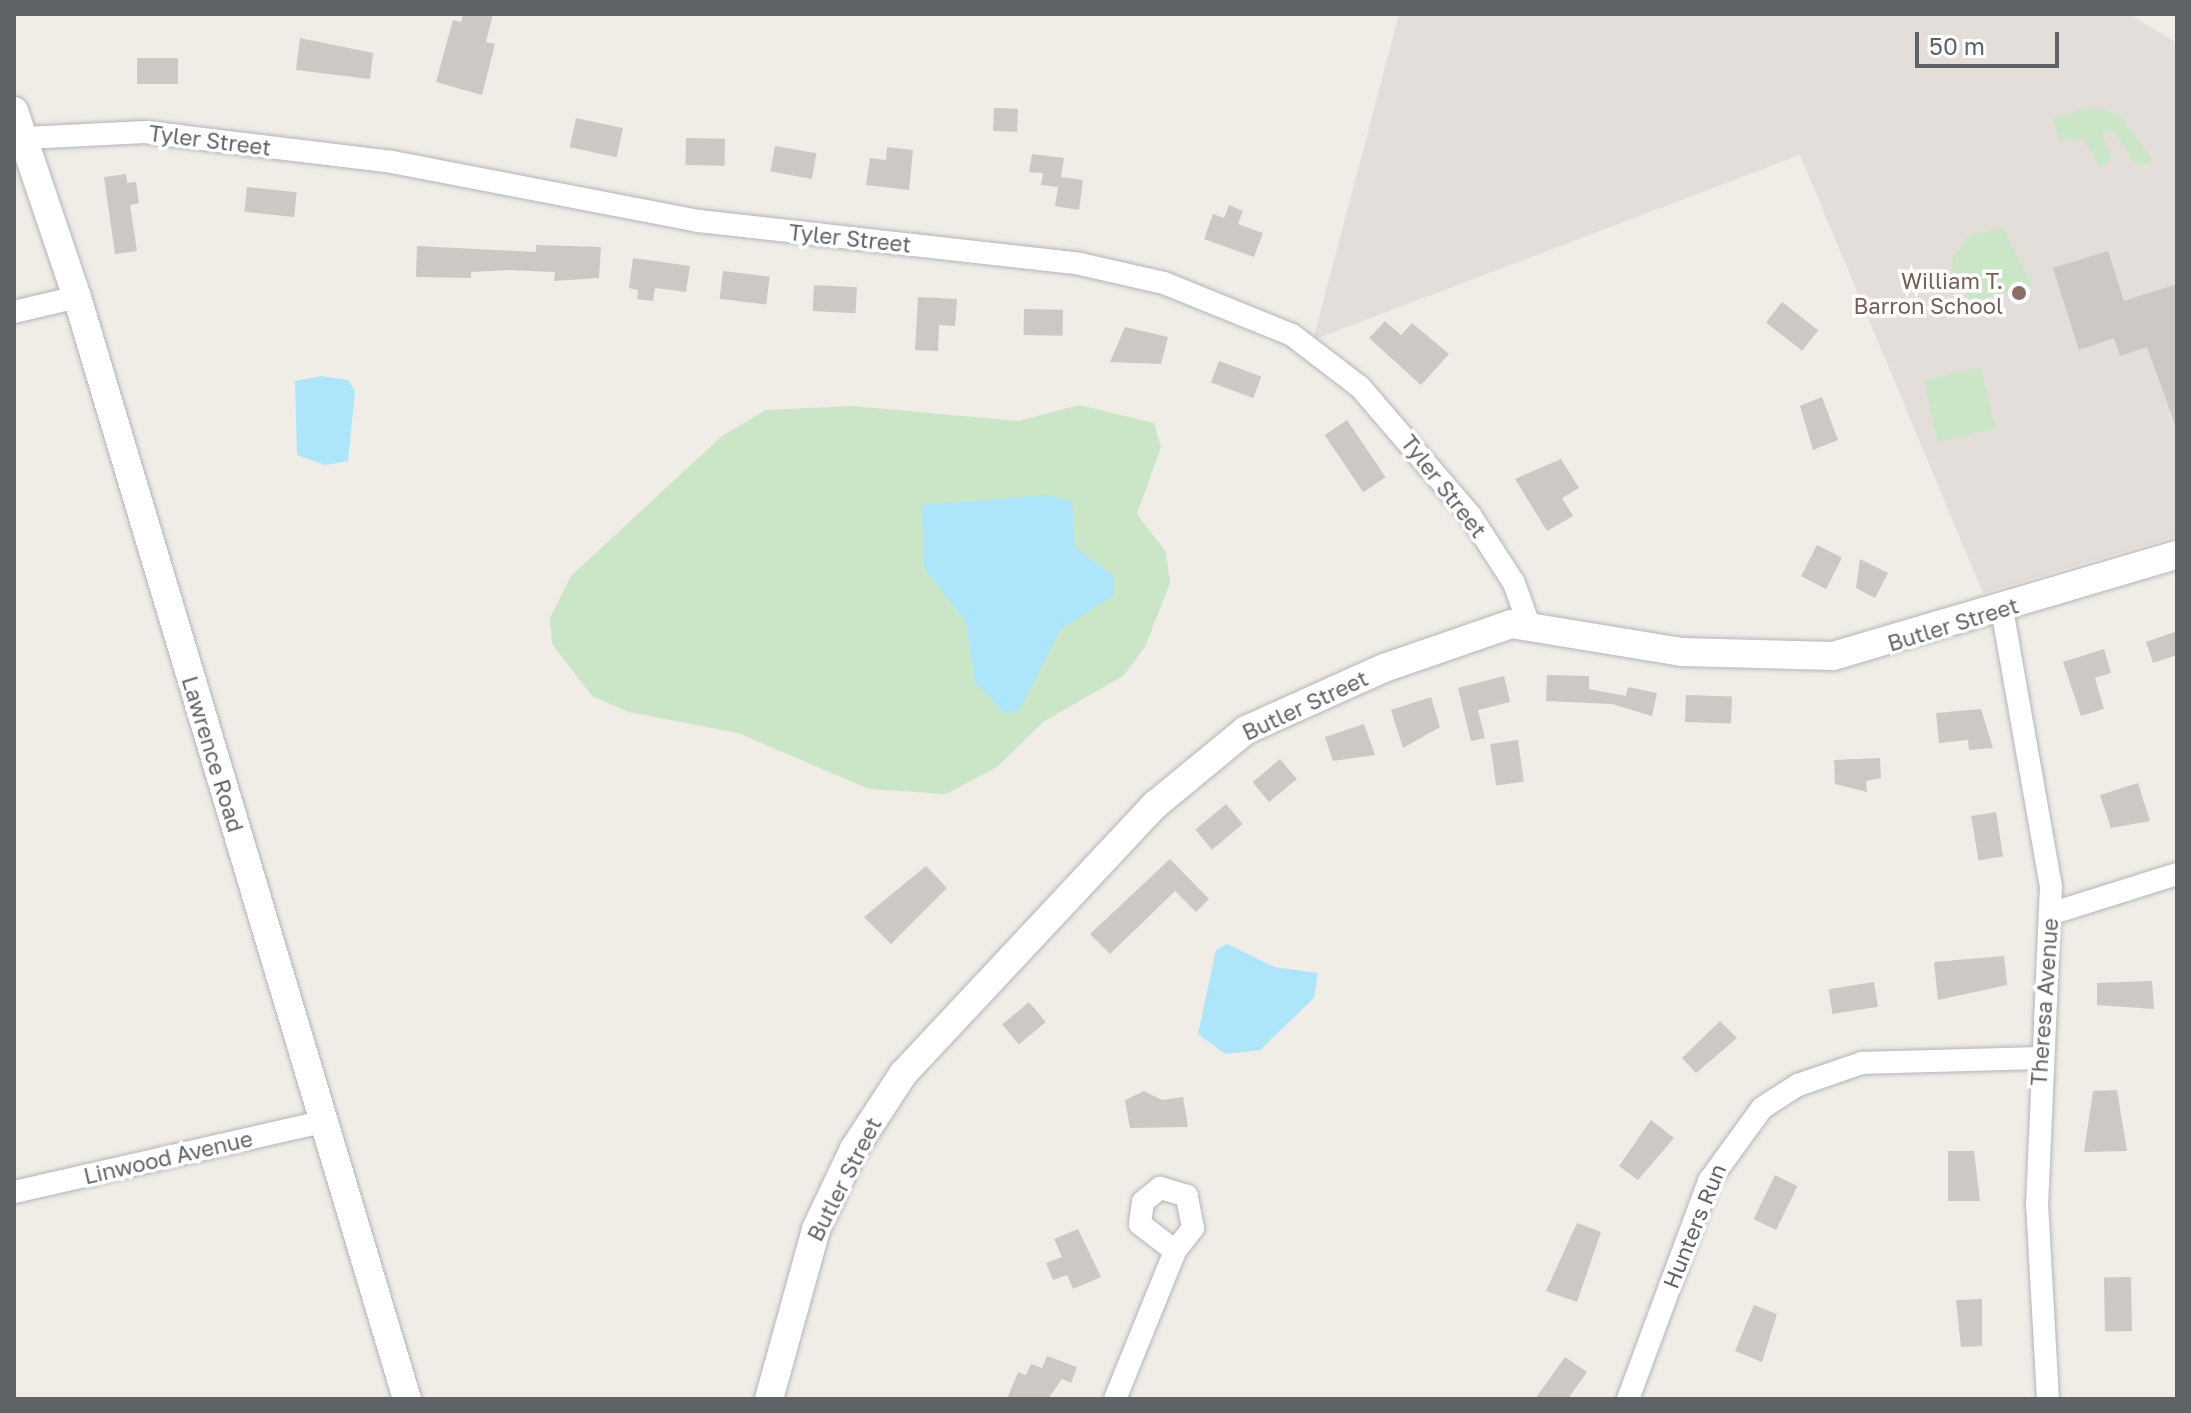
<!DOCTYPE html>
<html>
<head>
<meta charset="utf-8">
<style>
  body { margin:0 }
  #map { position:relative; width:2191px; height:1413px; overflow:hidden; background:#f0ede7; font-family:"Golos Text",sans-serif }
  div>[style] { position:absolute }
  .education>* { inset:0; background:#e3ded9 }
  .green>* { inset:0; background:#cbe6c6; transform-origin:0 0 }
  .water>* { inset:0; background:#ade5fa }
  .building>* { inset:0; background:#ccc8c4; transform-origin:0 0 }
  .roads { filter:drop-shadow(0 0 2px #b2b5b9) drop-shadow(0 0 2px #b2b5b9) }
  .minor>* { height:22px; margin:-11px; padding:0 11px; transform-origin:11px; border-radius:11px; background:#fff }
  .tertiary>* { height:28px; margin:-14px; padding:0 14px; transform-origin:14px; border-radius:14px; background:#fff }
  .dots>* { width:22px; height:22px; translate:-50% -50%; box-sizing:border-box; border:4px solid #fff; border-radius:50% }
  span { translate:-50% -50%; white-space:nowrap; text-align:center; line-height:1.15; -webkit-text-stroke:7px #fff; paint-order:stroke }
  .street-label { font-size:22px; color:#5f6367 }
  .education-label { font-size:22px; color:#785e54 }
  .right { translate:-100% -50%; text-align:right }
  .frame { position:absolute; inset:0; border:16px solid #5f6367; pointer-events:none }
  .scale { position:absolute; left:1915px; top:32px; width:144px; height:36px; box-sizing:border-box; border:4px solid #5f6367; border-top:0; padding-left:10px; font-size:24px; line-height:28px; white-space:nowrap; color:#5f6367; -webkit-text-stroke:6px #fff; paint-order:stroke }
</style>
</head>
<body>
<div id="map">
  <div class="education">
    <div style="clip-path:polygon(1399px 14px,2129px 14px,2177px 43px,2177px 536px,1983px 593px,1800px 155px,1313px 340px)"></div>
  </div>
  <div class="green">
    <div style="clip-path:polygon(2094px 107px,2119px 114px,2152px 159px,2148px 164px,2135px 164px,2115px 132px,2102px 132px,2112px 158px,2100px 168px,2083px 138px,2060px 141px,2052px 118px)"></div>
    <div style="clip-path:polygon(2003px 227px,2032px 285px,1972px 302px,1952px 272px,1953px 257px,1969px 236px)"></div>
    <div style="left:1981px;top:367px;width:63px;height:59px;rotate:77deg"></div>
    <div style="clip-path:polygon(1079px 405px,1154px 423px,1161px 447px,1137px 514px,1166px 552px,1170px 583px,1145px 647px,1123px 676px,1043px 722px,997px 767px,946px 794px,869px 789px,738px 733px,629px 712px,592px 696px,552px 644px,550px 618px,571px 576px,722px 436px,766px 410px,853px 406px,1019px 421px)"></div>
  </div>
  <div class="water">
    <div style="clip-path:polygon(321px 376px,348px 380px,355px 391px,348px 461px,325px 465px,297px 455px,295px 381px)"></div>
    <div style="clip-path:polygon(1046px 495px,1072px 501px,1075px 547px,1114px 576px,1114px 595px,1061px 629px,1019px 711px,1004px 713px,975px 682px,966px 622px,924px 568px,922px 505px)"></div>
    <div style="clip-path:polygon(1227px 944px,1274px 967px,1318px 973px,1314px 998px,1260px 1050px,1225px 1054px,1198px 1034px,1216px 950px)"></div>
  </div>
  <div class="building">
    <div style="clip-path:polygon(463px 14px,493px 14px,486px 42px,495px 44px,482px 95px,436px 82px,453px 20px,461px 22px)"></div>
    <div style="clip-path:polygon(300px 38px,373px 53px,370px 79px,296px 70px)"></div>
    <div style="left:137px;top:58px;width:41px;height:26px"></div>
    <div style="left:994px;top:108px;width:24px;height:23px;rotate:2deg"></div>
    <div style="left:576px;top:118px;width:48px;height:30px;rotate:12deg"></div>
    <div style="left:686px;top:138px;width:39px;height:27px;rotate:1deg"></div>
    <div style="left:775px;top:146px;width:42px;height:26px;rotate:10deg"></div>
    <div style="clip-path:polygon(887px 147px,913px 150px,909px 190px,866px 185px,870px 158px,886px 160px)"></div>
    <div style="clip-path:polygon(1032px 154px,1064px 158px,1061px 177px,1083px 180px,1079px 210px,1055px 206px,1058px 187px,1041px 185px,1043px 173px,1029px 172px)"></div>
    <div style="clip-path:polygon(126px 174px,127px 183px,136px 182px,139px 203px,130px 205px,137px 251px,115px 254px,104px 177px)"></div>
    <div style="left:247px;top:187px;width:50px;height:25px;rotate:6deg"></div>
    <div style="clip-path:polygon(1229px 205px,1243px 211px,1238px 224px,1263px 233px,1254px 257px,1204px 239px,1213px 214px,1224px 218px)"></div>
    <div style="clip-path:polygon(536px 245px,601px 247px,599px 278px,554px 281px,555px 272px,507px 270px,471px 272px,471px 278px,416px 277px,417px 246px,536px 252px)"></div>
    <div style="clip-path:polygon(2108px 251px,2124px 301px,2177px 284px,2177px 430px,2147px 347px,2120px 356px,2114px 338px,2079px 350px,2053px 268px)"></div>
    <div style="clip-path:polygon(633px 258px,690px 266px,686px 292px,655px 288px,653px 301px,637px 299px,638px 290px,629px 288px)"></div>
    <div style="left:723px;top:271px;width:47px;height:28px;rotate:7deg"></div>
    <div style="left:814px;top:285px;width:43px;height:26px;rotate:3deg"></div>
    <div style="clip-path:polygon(918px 297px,957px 299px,955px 326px,939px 325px,938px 351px,915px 350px)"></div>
    <div style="left:1782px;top:302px;width:46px;height:26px;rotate:38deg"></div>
    <div style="left:1024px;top:309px;width:39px;height:26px;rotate:1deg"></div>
    <div style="clip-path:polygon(1385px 321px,1401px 335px,1412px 323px,1449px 354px,1421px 385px,1369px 338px)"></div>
    <div style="clip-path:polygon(1125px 327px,1168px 337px,1161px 364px,1110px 362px)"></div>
    <div style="left:1219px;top:361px;width:45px;height:23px;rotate:20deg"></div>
    <div style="clip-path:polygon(1822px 397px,1838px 440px,1813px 450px,1800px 406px)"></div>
    <div style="left:1347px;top:420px;width:69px;height:27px;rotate:56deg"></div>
    <div style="clip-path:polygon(1561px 459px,1579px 488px,1562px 498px,1573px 516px,1547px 531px,1515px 479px)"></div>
    <div style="left:1817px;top:545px;width:28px;height:35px;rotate:27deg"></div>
    <div style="clip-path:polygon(1860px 559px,1888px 573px,1875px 598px,1856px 588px)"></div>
    <div style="clip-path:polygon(2177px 631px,2177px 655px,2153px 663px,2146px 642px)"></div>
    <div style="clip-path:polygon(2104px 649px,2111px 673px,2095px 678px,2104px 709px,2081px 716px,2063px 662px)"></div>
    <div style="clip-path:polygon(1547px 675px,1589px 676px,1589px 689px,1626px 696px,1628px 687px,1657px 693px,1652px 716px,1612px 704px,1546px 701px)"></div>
    <div style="clip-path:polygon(1504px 676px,1510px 702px,1478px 710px,1485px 738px,1471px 741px,1458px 688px)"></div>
    <div style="left:1686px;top:695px;width:46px;height:27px;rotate:2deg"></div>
    <div style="clip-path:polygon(1431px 697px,1440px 727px,1403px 748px,1391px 710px)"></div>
    <div style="clip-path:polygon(1981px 709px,1993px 748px,1969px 750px,1968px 740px,1939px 743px,1936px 713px)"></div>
    <div style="clip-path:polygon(1364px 724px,1375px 755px,1333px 761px,1325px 737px)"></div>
    <div style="left:1518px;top:740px;width:42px;height:28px;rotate:82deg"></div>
    <div style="clip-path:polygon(1880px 758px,1881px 778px,1866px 781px,1867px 792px,1835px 784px,1834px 760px)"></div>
    <div style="left:1280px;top:759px;width:26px;height:36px;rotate:50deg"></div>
    <div style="clip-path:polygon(2138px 783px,2150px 821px,2111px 828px,2100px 795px)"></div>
    <div style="left:1226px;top:804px;width:26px;height:40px;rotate:50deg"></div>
    <div style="left:1996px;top:812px;width:45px;height:25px;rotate:81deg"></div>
    <div style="clip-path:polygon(1170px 859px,1209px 899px,1196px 912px,1175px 891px,1110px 954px,1090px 934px)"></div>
    <div style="clip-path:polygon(926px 866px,947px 888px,891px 944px,864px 917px)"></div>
    <div style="clip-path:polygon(2004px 956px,2007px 985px,1938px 1000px,1934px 962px)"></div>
    <div style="clip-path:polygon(2152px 981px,2154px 1009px,2097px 1005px,2097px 983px)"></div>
    <div style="left:1874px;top:982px;width:25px;height:46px;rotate:81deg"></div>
    <div style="left:1029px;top:1002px;width:26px;height:35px;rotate:50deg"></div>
    <div style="clip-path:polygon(1720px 1021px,1737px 1038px,1696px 1073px,1682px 1058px)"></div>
    <div style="clip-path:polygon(2117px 1090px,2127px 1151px,2084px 1152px,2093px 1091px)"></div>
    <div style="clip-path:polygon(1144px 1091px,1162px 1100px,1183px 1097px,1188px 1127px,1130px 1128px,1125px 1100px)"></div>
    <div style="clip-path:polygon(1651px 1120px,1674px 1138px,1638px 1180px,1619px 1166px)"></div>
    <div style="clip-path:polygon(1948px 1151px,1974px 1151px,1980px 1201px,1948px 1201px)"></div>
    <div style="left:1775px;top:1175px;width:25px;height:49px;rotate:26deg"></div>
    <div style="clip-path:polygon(1577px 1223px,1601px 1232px,1577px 1302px,1546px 1291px)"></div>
    <div style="clip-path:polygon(1078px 1229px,1101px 1277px,1073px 1289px,1067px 1275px,1053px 1280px,1046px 1263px,1062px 1257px,1054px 1239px)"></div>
    <div style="left:2131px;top:1277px;width:54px;height:27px;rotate:89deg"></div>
    <div style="clip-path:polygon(1982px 1299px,1982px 1346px,1961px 1347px,1956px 1300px)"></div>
    <div style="clip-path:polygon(1754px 1305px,1777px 1314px,1762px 1362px,1735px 1351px)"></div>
    <div style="clip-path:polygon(1047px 1356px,1077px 1367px,1071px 1383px,1062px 1379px,1048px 1399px,1007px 1399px,1018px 1372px,1026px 1375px,1031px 1364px,1042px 1368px)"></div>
    <div style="clip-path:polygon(1565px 1357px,1587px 1372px,1568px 1399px,1535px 1399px)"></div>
  </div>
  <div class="roads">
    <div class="minor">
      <div style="left:26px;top:138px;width:119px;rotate:-2.9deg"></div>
      <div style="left:145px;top:132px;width:249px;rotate:6.9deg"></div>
      <div style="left:392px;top:162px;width:313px;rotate:10.9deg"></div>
      <div style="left:699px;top:221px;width:383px;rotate:6.4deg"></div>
      <div style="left:1080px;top:264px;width:86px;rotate:12.7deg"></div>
      <div style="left:1164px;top:283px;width:138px;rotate:22.1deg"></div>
      <div style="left:1292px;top:335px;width:86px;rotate:37.4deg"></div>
      <div style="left:1360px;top:387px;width:169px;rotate:49.3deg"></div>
      <div style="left:1470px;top:515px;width:81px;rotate:57.1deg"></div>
      <div style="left:1514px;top:583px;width:41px;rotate:70.3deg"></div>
      <div style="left:14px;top:312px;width:65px;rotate:-13.4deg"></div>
      <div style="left:2002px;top:609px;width:281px;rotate:80deg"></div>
      <div style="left:2051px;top:886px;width:317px;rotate:92.5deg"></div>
      <div style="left:2037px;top:1203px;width:196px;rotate:86.8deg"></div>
      <div style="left:2050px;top:914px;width:133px;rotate:-17.5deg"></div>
      <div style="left:14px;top:1192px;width:316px;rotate:-12.8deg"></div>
      <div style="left:1115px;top:1399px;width:160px;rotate:-67.9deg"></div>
      <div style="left:1175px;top:1251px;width:29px;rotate:-52deg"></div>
      <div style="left:1193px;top:1228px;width:33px;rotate:-101deg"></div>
      <div style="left:1187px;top:1196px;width:28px;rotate:-163deg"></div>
      <div style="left:1160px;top:1188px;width:22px;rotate:141deg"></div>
      <div style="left:1143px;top:1202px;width:22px;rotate:98deg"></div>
      <div style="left:1140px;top:1224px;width:44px;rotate:37.6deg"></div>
      <div style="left:1628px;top:1399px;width:233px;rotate:-69.6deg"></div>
      <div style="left:1709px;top:1181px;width:90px;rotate:-54deg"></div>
      <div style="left:1762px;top:1108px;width:43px;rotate:-32.6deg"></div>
      <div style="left:1798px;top:1085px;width:68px;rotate:-19deg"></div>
      <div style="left:1862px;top:1063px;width:176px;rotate:-1.6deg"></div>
    </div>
    <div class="tertiary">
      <div style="left:14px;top:111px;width:196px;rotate:71.3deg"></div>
      <div style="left:77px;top:297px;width:1150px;rotate:73.33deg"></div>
      <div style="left:769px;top:1399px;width:176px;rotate:-74.5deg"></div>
      <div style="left:816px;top:1229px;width:89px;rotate:-64.6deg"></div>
      <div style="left:854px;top:1149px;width:90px;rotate:-56.8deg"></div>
      <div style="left:903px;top:1074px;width:369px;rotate:-46.9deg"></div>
      <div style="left:1155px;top:805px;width:118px;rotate:-39.5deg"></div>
      <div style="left:1246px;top:730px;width:151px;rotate:-24.2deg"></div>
      <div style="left:1384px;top:668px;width:134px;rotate:-19.1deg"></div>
      <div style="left:1511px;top:624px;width:173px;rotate:9.3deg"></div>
      <div style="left:1682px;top:652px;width:151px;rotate:1.5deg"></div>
      <div style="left:1833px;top:656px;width:359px;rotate:-16.4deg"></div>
    </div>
  </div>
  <div class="dots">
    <div style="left:2019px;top:293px;background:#8d6e63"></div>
  </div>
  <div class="street-label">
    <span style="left:210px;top:140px;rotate:7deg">Tyler Street</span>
    <span style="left:850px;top:238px;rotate:6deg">Tyler Street</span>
    <span style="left:1444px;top:486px;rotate:52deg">Tyler Street</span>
    <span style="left:1953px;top:624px;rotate:-17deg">Butler Street</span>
    <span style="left:1305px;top:705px;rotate:-25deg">Butler Street</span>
    <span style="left:213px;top:754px;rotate:73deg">Lawrence Road</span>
    <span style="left:2044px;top:1002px;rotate:-86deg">Theresa Avenue</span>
    <span style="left:168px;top:1157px;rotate:-13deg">Linwood Avenue</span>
    <span style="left:844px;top:1179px;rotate:-63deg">Butler Street</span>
    <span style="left:1694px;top:1226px;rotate:-68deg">Hunters Run</span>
  </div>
  <div class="education-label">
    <span class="right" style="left:2003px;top:293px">William T.<br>Barron School</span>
  </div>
  <div class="frame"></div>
  <div class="scale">50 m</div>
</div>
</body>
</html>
